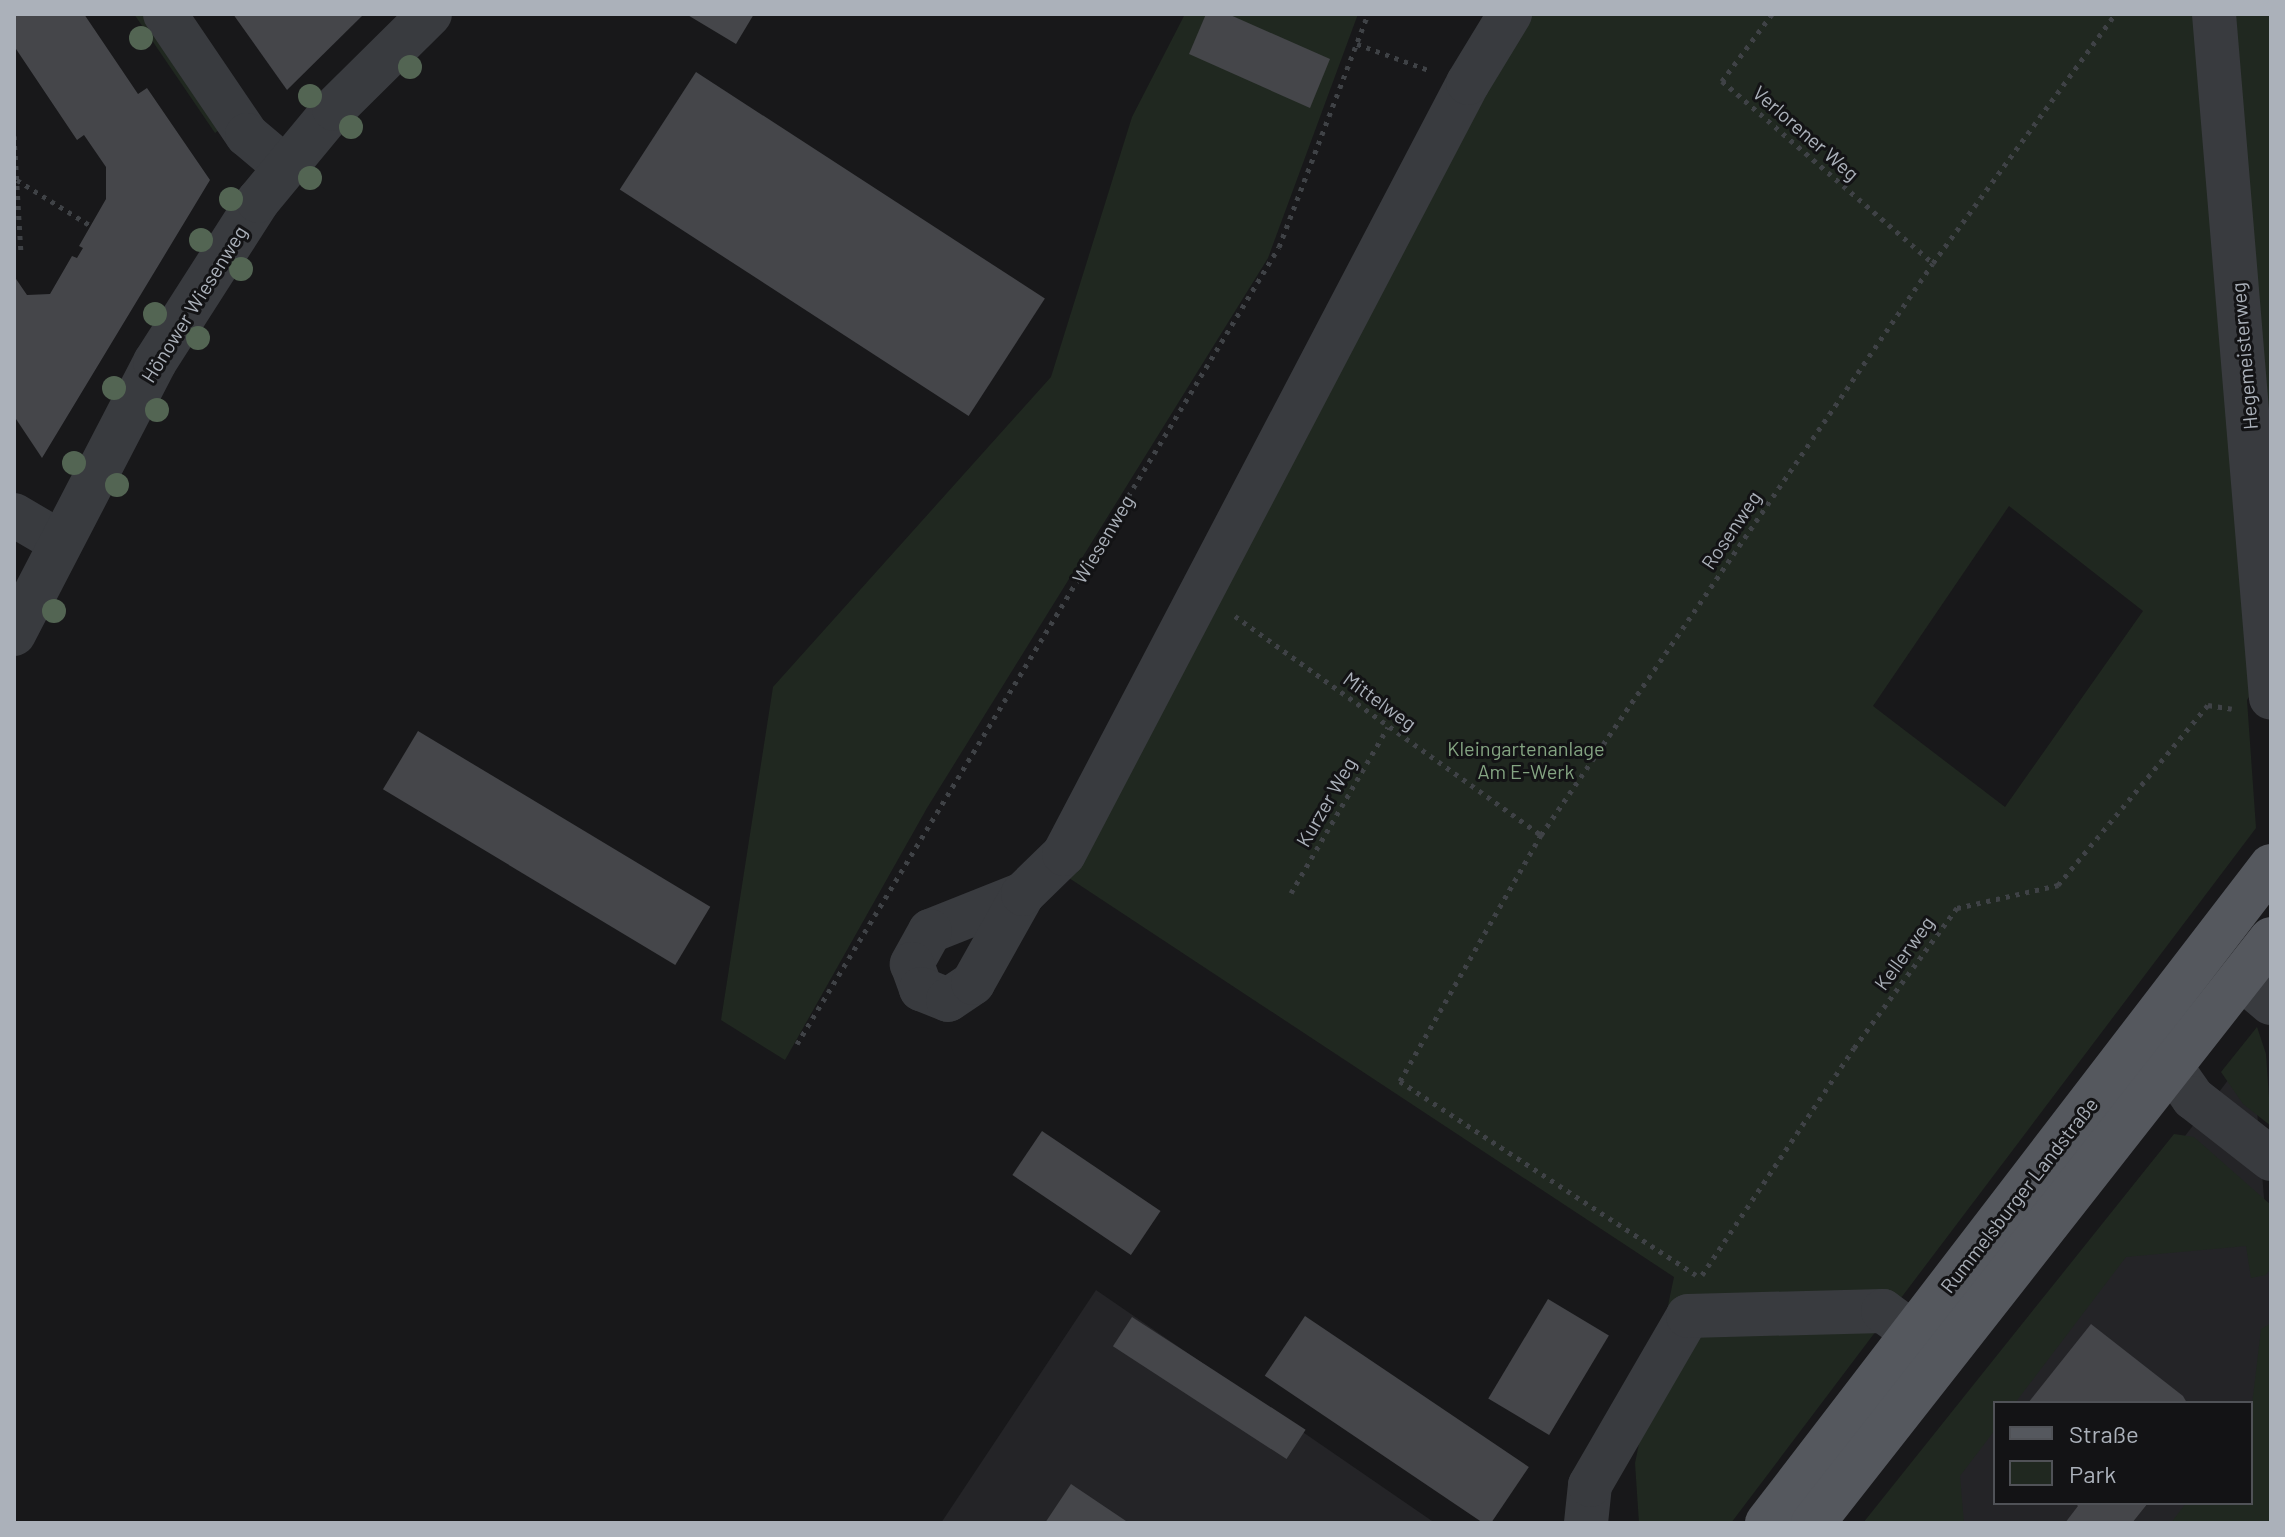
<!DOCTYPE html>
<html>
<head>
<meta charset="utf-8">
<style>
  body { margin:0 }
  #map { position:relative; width:2285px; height:1537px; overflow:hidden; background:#18181a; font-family:Barlow,sans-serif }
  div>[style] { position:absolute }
  .built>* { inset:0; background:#242427 }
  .green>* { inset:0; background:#202820 }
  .building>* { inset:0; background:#45464a; transform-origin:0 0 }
  .path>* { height:5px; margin-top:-2.5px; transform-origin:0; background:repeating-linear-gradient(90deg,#3f4246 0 4px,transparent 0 10px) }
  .minor>* { height:44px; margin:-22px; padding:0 22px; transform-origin:22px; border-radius:22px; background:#393b3f }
  .major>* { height:44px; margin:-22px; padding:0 22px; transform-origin:22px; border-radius:22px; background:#55585e }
  .trees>* { width:24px; height:24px; margin:-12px; border-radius:50%; background:#536553 }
  span { translate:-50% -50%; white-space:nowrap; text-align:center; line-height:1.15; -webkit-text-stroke:6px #131315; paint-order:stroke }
  .street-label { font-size:20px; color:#abb1ba }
  .park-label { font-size:20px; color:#84a482 }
  .frame { position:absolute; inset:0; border:16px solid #abb1ba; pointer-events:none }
  .legend { position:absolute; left:1993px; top:1401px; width:260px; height:104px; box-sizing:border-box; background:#131315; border:2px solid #505257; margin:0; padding:10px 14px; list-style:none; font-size:24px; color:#abb1ba }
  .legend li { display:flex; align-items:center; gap:16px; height:40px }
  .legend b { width:40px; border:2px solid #505257 }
</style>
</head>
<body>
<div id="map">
  <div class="built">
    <div style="clip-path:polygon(evenodd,2229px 1079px,2255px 1085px,2271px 1286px,2271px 1523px,1886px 1523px,2229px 1079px,1995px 1403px,2251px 1403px,2251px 1503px,1995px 1503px,1995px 1403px)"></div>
    <div style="clip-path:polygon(1096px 1290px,1435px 1523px,941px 1523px)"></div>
  </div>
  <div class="green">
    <div style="clip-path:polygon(134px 14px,143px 14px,222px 128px,215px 133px)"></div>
    <div style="clip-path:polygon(1185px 14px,1358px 14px,1268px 258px,927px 808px,785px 1060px,721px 1020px,773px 687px,1051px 377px,1132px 117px)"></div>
    <div style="clip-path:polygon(evenodd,1522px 14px,2271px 14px,2271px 662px,2247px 700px,2256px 828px,1731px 1523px,1639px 1523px,1635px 1463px,1674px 1277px,1069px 878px,1522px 14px,2009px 506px,2143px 611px,2005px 807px,1873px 706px,2009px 506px)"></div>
    <div style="clip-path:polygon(2257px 1027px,2266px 1054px,2271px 1126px,2243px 1104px,2221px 1072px)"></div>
    <div style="clip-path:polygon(2174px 1134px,2194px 1137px,2271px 1205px,2271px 1268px,2266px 1275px,2251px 1278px,2246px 1246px,2126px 1257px,2015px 1403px,1995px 1403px,1995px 1430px,1960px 1476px,1964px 1523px,1863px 1523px)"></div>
    <div style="clip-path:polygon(2271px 1323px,2271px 1523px,2171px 1523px,2186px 1503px,2251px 1503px,2251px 1413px,2261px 1329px)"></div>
  </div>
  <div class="building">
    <div style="clip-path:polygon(14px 14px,84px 14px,138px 94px,147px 88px,210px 180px,42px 458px,14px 416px,14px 276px,27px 295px,50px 294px,72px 256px,77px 258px,83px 248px,79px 246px,106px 199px,106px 167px,84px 135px,77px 140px,14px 46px)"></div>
    <div style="clip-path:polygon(233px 14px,364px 14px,287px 90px)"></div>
    <div style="clip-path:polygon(686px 14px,754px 14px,736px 44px)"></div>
    <div style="clip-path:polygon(1206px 14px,1228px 14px,1330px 59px,1310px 108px,1189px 54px)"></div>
    <div style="left:696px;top:72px;width:416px;height:140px;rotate:33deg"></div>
    <div style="left:418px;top:731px;width:341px;height:68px;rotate:31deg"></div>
    <div style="left:1042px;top:1131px;width:143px;height:53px;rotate:34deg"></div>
    <div style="left:1548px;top:1299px;width:71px;height:116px;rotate:31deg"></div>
    <div style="left:1305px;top:1316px;width:270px;height:72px;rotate:34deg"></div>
    <div style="left:1132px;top:1317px;width:207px;height:35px;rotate:33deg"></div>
    <div style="clip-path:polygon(2091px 1324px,2183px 1396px,2187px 1403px,2028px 1403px)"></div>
    <div style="clip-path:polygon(1071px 1484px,1129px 1523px,1045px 1523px)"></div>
    <div style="clip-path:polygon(2075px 1503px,2148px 1503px,2132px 1523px,2065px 1523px,2078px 1506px)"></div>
  </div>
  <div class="path">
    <div style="left:1772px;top:14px;width:84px;rotate:126.7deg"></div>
    <div style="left:1722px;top:81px;width:279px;rotate:40.8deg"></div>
    <div style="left:1357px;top:44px;width:79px;rotate:20deg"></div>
    <div style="left:14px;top:136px;width:117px;rotate:86.6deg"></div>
    <div style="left:17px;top:180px;width:87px;rotate:31.9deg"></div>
    <div style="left:1235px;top:616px;width:376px;rotate:35.6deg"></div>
    <div style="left:1291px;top:893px;width:192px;rotate:-59.7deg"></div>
    <div style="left:797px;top:1044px;width:931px;rotate:-58.84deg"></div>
    <div style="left:1279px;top:247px;width:249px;rotate:-69.1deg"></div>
    <div style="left:1696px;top:1275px;width:354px;rotate:-146.8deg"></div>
    <div style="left:1400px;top:1081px;width:284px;rotate:-60.2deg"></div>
    <div style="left:1541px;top:835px;width:693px;rotate:-55.58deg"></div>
    <div style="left:1933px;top:263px;width:308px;rotate:-53.8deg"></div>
    <div style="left:1702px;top:1275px;width:273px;rotate:-56.2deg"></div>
    <div style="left:1854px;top:1048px;width:174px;rotate:-53.7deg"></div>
    <div style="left:1957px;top:908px;width:104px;rotate:-12.8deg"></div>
    <div style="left:2058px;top:885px;width:234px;rotate:-50.2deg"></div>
    <div style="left:2208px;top:705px;width:24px;rotate:9deg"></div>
  </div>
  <div class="minor">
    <div style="left:165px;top:14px;width:146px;rotate:55.9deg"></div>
    <div style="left:247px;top:135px;width:50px;rotate:40.1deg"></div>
    <div style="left:2214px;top:14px;width:686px;rotate:85.24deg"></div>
    <div style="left:14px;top:515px;width:53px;rotate:30.4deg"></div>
    <div style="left:14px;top:634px;width:306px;rotate:-62.6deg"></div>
    <div style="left:155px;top:362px;width:191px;rotate:-57.4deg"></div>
    <div style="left:258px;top:201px;width:119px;rotate:-50.4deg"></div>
    <div style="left:334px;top:109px;width:135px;rotate:-44.7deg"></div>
    <div style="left:1023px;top:894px;width:100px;rotate:158.3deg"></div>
    <div style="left:930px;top:931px;width:38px;rotate:119deg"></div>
    <div style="left:912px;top:964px;width:27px;rotate:70deg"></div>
    <div style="left:921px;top:989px;width:29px;rotate:22deg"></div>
    <div style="left:948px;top:1000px;width:30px;rotate:-34deg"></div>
    <div style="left:973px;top:983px;width:102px;rotate:-60.7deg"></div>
    <div style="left:1023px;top:894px;width:57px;rotate:-44.3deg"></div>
    <div style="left:1064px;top:854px;width:870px;rotate:-62.35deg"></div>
    <div style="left:1468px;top:83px;width:81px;rotate:-58.7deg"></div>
    <div style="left:2241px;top:978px;width:39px;rotate:40deg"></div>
    <div style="left:2144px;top:1044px;width:37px;rotate:41deg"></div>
    <div style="left:2172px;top:1068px;width:37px;rotate:55deg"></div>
    <div style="left:2193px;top:1098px;width:99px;rotate:38deg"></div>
    <div style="left:1586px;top:1523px;width:38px;rotate:-84deg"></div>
    <div style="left:1590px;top:1485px;width:195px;rotate:-59.9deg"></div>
    <div style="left:1688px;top:1316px;width:195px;rotate:-1.5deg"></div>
    <div style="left:1883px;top:1311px;width:37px;rotate:36deg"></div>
  </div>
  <div class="major">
    <div style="left:1767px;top:1523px;width:828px;rotate:-52.51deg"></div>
    <div style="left:1813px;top:1523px;width:742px;rotate:-51.89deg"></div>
  </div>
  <div class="trees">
    <div style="left:141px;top:38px"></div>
    <div style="left:410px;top:67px"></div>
    <div style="left:310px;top:96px"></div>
    <div style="left:351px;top:127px"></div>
    <div style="left:310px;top:178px"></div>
    <div style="left:231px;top:199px"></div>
    <div style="left:201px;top:240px"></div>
    <div style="left:241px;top:269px"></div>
    <div style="left:155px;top:314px"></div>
    <div style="left:198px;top:338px"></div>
    <div style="left:114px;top:388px"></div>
    <div style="left:157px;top:410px"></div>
    <div style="left:74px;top:463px"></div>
    <div style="left:117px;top:485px"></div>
    <div style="left:54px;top:611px"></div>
  </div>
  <div class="street-label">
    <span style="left:1806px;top:133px;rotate:41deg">Verlorener Weg</span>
    <span style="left:194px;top:304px;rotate:-58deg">Hönower Wiesenweg</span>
    <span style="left:2244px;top:356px;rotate:-95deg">Hegemeisterweg</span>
    <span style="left:1731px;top:530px;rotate:-56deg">Rosenweg</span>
    <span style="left:1103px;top:539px;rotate:-59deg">Wiesenweg</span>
    <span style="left:1380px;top:701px;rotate:36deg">Mittelweg</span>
    <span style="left:1326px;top:802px;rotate:-60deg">Kurzer Weg</span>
    <span style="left:1904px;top:953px;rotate:-54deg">Kellerweg</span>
    <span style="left:2019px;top:1195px;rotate:-52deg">Rummelsburger Landstraße</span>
  </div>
  <div class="park-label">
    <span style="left:1526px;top:760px">Kleingartenanlage<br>Am E-Werk</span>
  </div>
  <div class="frame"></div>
  <ul class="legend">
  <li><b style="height:10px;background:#55585e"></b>Straße</li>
  <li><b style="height:22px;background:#202820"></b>Park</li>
  </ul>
</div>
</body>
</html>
